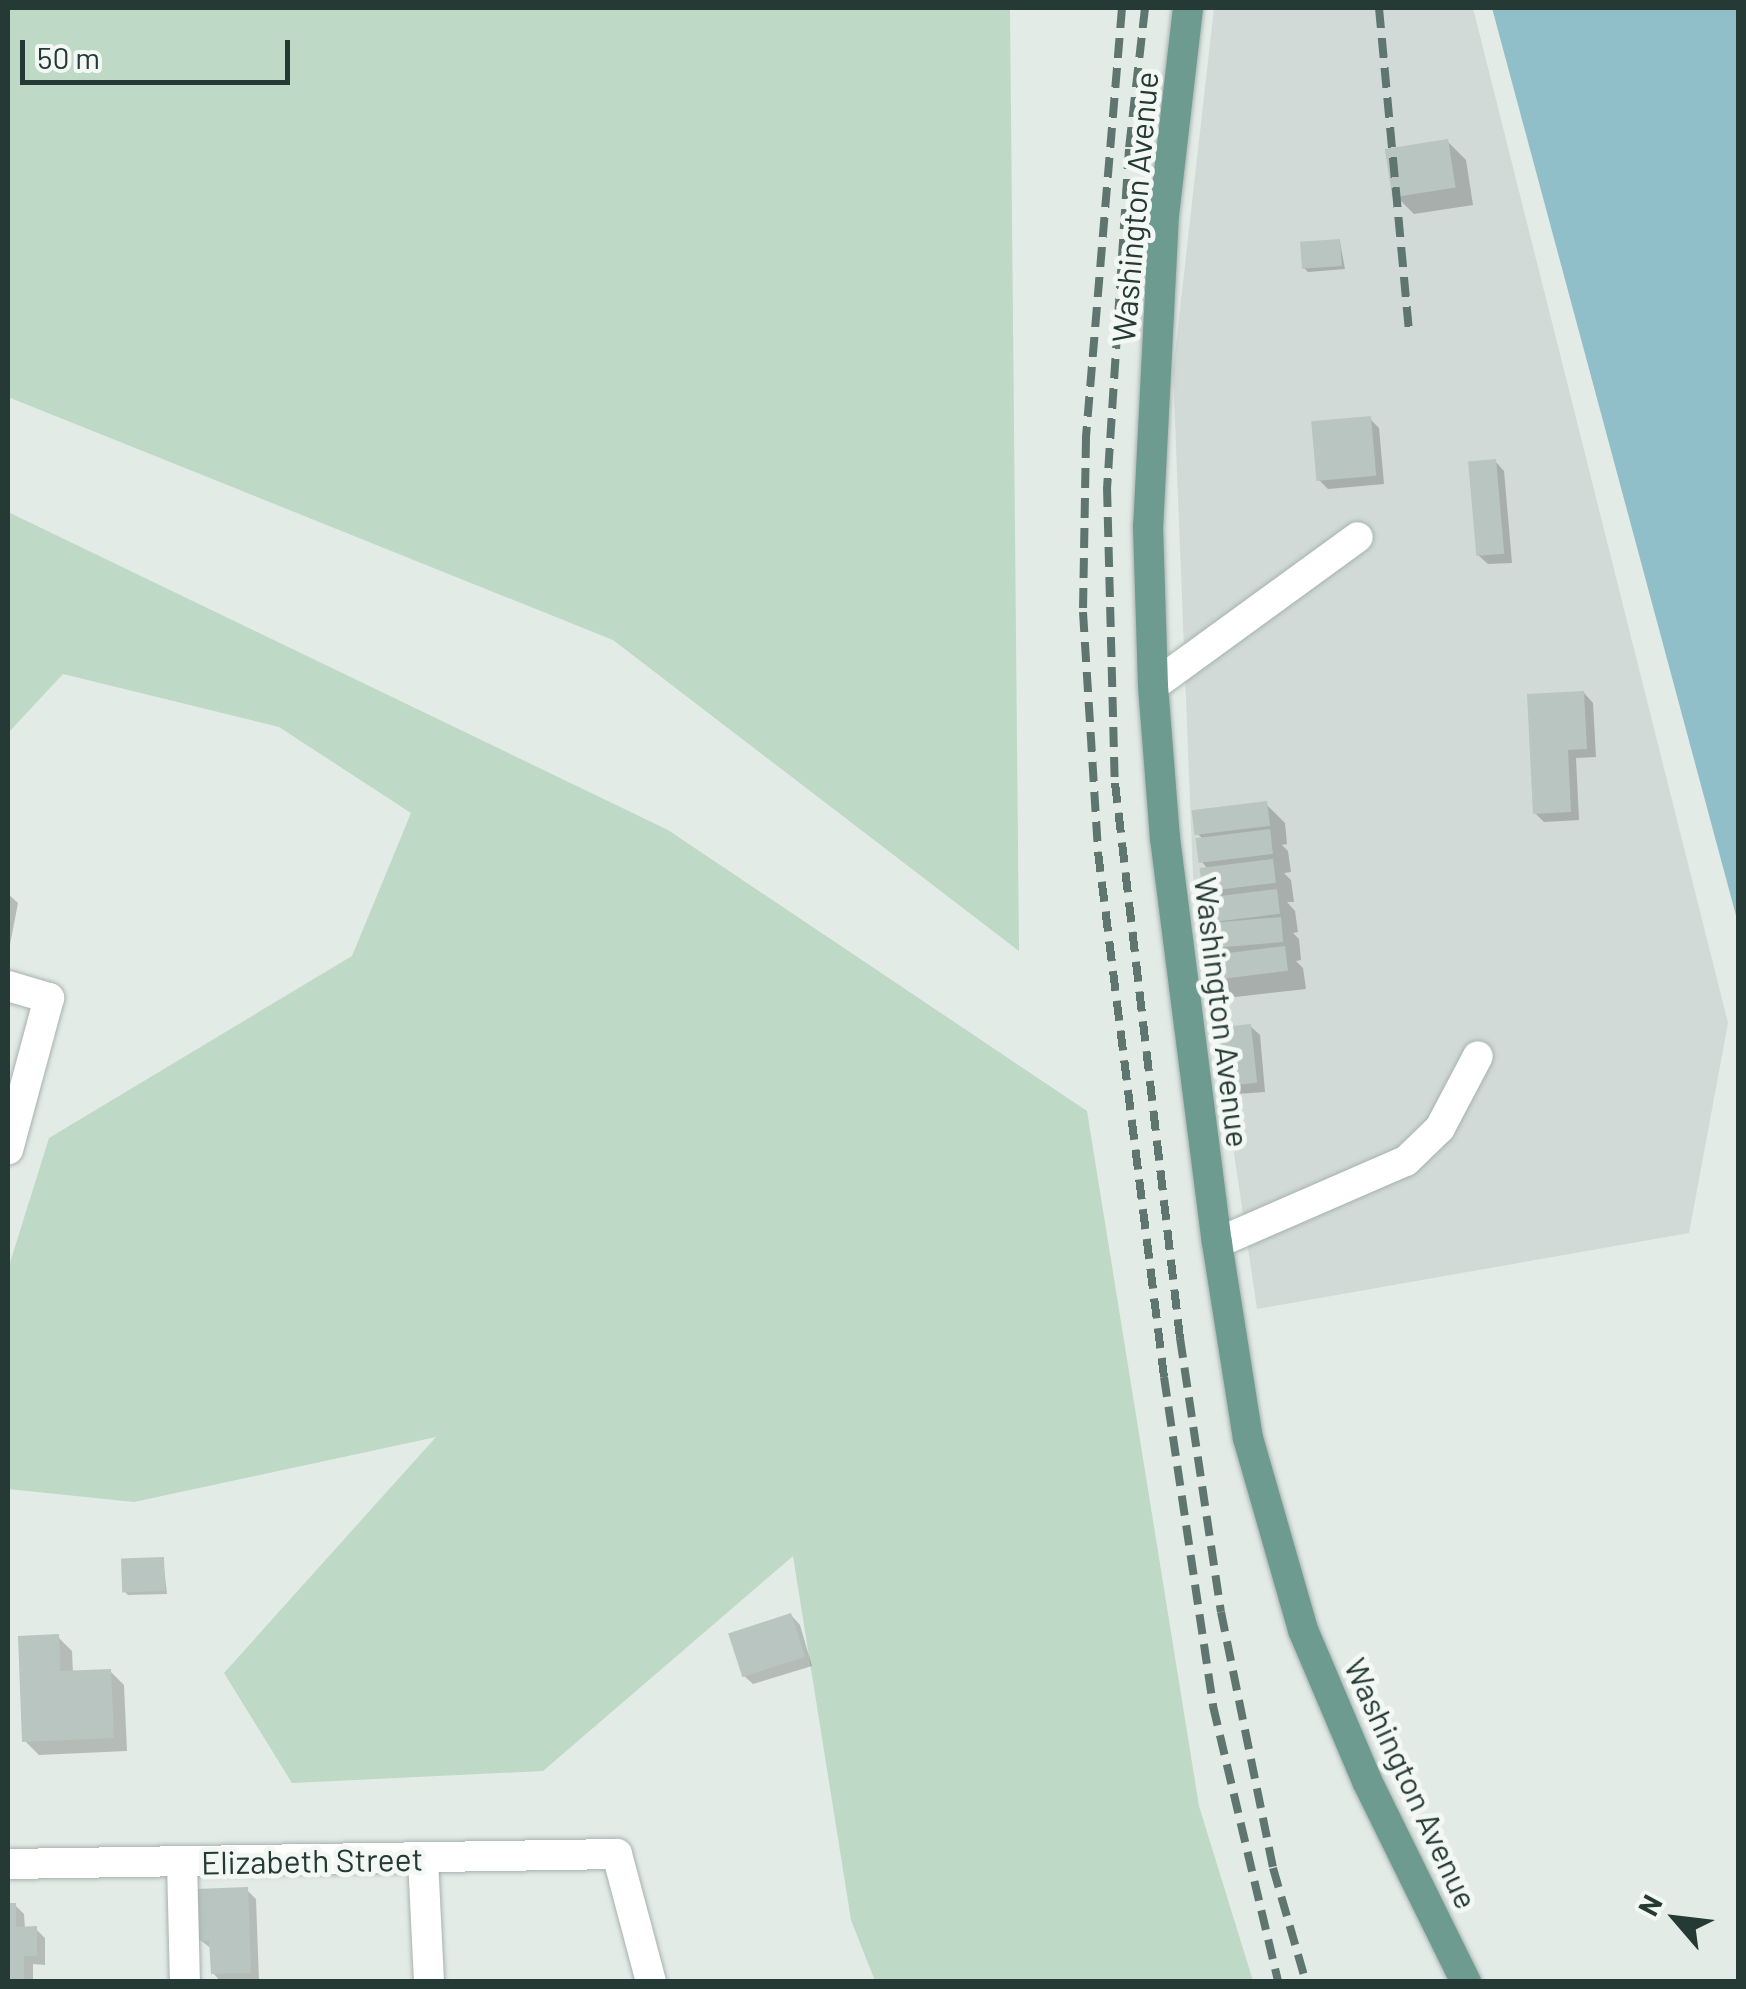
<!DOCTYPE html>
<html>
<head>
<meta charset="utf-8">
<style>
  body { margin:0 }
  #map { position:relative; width:1746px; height:1989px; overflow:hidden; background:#e3ebe7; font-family:Barlow,sans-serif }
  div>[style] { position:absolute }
  .built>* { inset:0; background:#d1dad6 }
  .green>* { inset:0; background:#bed9c6 }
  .water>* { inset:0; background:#91bfc9 }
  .shadow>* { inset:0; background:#0003 }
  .building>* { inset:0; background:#b8c5c0; transform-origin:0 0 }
  .roads { filter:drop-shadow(0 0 2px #a6b2ae) drop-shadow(0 0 2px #a6b2ae) }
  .minor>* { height:30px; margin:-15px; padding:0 15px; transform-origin:15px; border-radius:15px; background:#fff }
  .major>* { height:30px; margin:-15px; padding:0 15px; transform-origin:15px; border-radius:15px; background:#6d9b90 }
  .rail>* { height:8px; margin-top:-4px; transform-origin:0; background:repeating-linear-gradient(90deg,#5f7570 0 20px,transparent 0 30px) }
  span { translate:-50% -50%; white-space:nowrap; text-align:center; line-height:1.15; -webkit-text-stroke:10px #f3f8f5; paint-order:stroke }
  .street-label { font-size:32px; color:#253a35 }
  .frame { position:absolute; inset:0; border:10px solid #253a35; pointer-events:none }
  .north { position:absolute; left:1626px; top:1869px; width:100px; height:100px; -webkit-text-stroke:8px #f3f8f5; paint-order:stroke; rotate:298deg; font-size:28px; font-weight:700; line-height:40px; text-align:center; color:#253a35 }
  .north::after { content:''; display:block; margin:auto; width:35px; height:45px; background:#253a35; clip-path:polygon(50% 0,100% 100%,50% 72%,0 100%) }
  .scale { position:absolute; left:20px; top:40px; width:270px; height:45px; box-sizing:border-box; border:5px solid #253a35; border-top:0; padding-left:12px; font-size:30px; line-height:35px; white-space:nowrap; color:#253a35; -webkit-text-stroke:8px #f3f8f5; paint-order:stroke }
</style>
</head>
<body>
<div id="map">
  <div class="built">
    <div style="clip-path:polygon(1214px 8px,1473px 8px,1728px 1023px,1689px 1233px,1257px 1309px,1193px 876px,1173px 371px)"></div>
  </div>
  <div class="green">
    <div style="clip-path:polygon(8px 8px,1010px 8px,1019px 951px,613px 640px,8px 397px)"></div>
    <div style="clip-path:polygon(8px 512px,668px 830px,1087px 1111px,1199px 1806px,1253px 1981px,875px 1981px,851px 1920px,793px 1556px,543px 1771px,292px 1783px,224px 1673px,436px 1437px,134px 1502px,8px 1489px,8px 1269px,49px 1138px,352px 956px,411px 813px,279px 727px,63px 674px,8px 733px)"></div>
  </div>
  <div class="water">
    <div style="clip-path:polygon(1492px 8px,1738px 8px,1738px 923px)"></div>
  </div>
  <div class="shadow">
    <div style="clip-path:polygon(1447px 141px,1466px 160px,1473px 205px,1414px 214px,1395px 195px)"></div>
    <div style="clip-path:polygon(1340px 242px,1345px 269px,1308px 272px,1304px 268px)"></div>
    <div style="clip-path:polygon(1370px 419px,1379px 428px,1384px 484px,1328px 489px,1318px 479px)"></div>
    <div style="clip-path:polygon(1495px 461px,1504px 471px,1512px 563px,1488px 564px,1478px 555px)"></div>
    <div style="clip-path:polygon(1584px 693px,1593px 703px,1596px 757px,1576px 758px,1579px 820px,1544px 822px,1535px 813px)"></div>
    <div style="clip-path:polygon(1266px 804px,1285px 823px,1287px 844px,1282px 845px,1288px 851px,1291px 872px,1284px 873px,1291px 880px,1294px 902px,1287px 902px,1295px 911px,1298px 932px,1293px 933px,1299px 939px,1301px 960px,1296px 961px,1303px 968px,1306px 989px,1235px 997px,1216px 978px,1218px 956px,1212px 950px,1214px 927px,1208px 921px,1213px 899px,1205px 891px,1208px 869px,1201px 861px,1204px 840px,1198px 834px)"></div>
    <div style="clip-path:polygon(8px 894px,18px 903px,8px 955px)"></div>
    <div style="clip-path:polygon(1250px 1026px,1260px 1035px,1265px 1092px,1236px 1094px,1227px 1085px)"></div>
    <div style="clip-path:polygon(163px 1560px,167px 1594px,128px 1595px,124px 1591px)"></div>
    <div style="clip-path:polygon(791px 1615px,800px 1625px,812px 1666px,753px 1684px,743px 1675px)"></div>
    <div style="clip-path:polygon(58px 1637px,72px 1651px,73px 1673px,110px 1671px,124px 1685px,127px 1751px,39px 1755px,25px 1741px)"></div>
    <div style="clip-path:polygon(247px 1890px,256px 1899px,259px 1981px,221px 1982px,213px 1973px,212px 1949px,200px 1940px)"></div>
    <div style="clip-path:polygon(8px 1905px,15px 1905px,24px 1914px,25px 1929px,36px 1929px,45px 1938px,45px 1965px,33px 1964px,33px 1982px,8px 1982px)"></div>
  </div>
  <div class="building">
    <div style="left:1448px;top:139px;width:49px;height:64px;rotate:81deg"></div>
    <div style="left:1340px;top:239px;width:27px;height:40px;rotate:86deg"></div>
    <div style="left:1371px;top:416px;width:60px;height:60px;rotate:85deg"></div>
    <div style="left:1496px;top:459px;width:95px;height:28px;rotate:85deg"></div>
    <div style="clip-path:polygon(1584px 691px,1587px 749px,1568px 750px,1571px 812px,1533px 814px,1527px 694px)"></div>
    <div style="left:1267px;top:801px;width:25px;height:76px;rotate:83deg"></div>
    <div style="left:1270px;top:829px;width:25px;height:75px;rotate:83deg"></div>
    <div style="left:1273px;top:859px;width:24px;height:74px;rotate:83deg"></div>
    <div style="left:1277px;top:889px;width:25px;height:75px;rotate:83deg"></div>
    <div style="left:1281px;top:917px;width:25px;height:76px;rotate:85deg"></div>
    <div style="left:1285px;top:946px;width:25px;height:75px;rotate:83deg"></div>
    <div style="left:1251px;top:1024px;width:59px;height:32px;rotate:84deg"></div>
    <div style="left:164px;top:1557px;width:34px;height:43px;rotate:88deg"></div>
    <div style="left:791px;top:1613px;width:46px;height:66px;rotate:72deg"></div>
    <div style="clip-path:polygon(59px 1634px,60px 1671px,111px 1669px,114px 1738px,22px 1742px,18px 1636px)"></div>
    <div style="clip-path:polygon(248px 1887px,251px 1973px,211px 1974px,209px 1941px,198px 1941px,196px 1889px)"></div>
    <div style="clip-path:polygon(8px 1903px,16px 1903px,16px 1927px,37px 1926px,37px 1956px,24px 1956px,24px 1982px,8px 1982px)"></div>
  </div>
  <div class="roads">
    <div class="minor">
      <div style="left:1153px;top:686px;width:253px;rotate:-36deg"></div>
      <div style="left:8px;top:986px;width:43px;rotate:16.3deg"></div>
      <div style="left:49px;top:998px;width:157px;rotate:105.1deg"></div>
      <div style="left:1217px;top:1243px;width:206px;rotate:-23.5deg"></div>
      <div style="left:1406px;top:1161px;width:47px;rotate:-44.1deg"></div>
      <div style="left:1440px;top:1128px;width:81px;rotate:-62.2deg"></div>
      <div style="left:423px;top:1859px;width:123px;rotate:87.2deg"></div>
      <div style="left:182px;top:1862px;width:120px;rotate:88.6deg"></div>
      <div style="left:8px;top:1864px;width:609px;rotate:-0.94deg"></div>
      <div style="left:617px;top:1854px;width:132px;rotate:75.1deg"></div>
    </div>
    <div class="major">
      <div style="left:1188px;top:8px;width:207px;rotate:96.6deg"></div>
      <div style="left:1164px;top:214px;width:312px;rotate:92.9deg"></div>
      <div style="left:1148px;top:526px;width:160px;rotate:88.2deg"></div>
      <div style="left:1153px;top:686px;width:152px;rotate:85.5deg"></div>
      <div style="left:1165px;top:838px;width:408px;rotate:82.7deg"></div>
      <div style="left:1217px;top:1243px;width:197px;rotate:81deg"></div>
      <div style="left:1248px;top:1438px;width:200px;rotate:74deg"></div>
      <div style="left:1303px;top:1630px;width:164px;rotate:67deg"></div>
      <div style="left:1367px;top:1781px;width:224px;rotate:63.8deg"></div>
    </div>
  </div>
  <div class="rail">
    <div style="left:1122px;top:8px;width:432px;rotate:94.8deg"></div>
    <div style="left:1086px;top:438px;width:174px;rotate:91deg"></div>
    <div style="left:1083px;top:612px;width:240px;rotate:86.4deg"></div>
    <div style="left:1098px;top:852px;width:529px;rotate:82.83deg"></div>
    <div style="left:1164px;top:1377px;width:333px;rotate:81.5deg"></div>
    <div style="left:1213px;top:1706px;width:284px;rotate:76.7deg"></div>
    <div style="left:1145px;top:8px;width:142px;rotate:96.5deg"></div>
    <div style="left:1129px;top:149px;width:339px;rotate:93.7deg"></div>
    <div style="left:1107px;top:487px;width:296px;rotate:88.5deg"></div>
    <div style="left:1115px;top:783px;width:559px;rotate:83.32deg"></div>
    <div style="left:1180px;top:1338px;width:277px;rotate:81.5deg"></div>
    <div style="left:1221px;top:1612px;width:261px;rotate:78.5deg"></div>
    <div style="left:1273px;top:1868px;width:119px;rotate:73.9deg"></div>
    <div style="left:1379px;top:8px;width:324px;rotate:84.7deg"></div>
  </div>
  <div class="street-label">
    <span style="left:1134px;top:207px;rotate:-85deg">Washington Avenue</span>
    <span style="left:1223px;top:1012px;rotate:83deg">Washington Avenue</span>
    <span style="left:1412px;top:1783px;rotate:65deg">Washington Avenue</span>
    <span style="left:312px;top:1860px;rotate:-1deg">Elizabeth Street</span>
  </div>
  <div class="frame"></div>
  <div class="north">N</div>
  <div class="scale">50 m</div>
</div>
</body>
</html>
